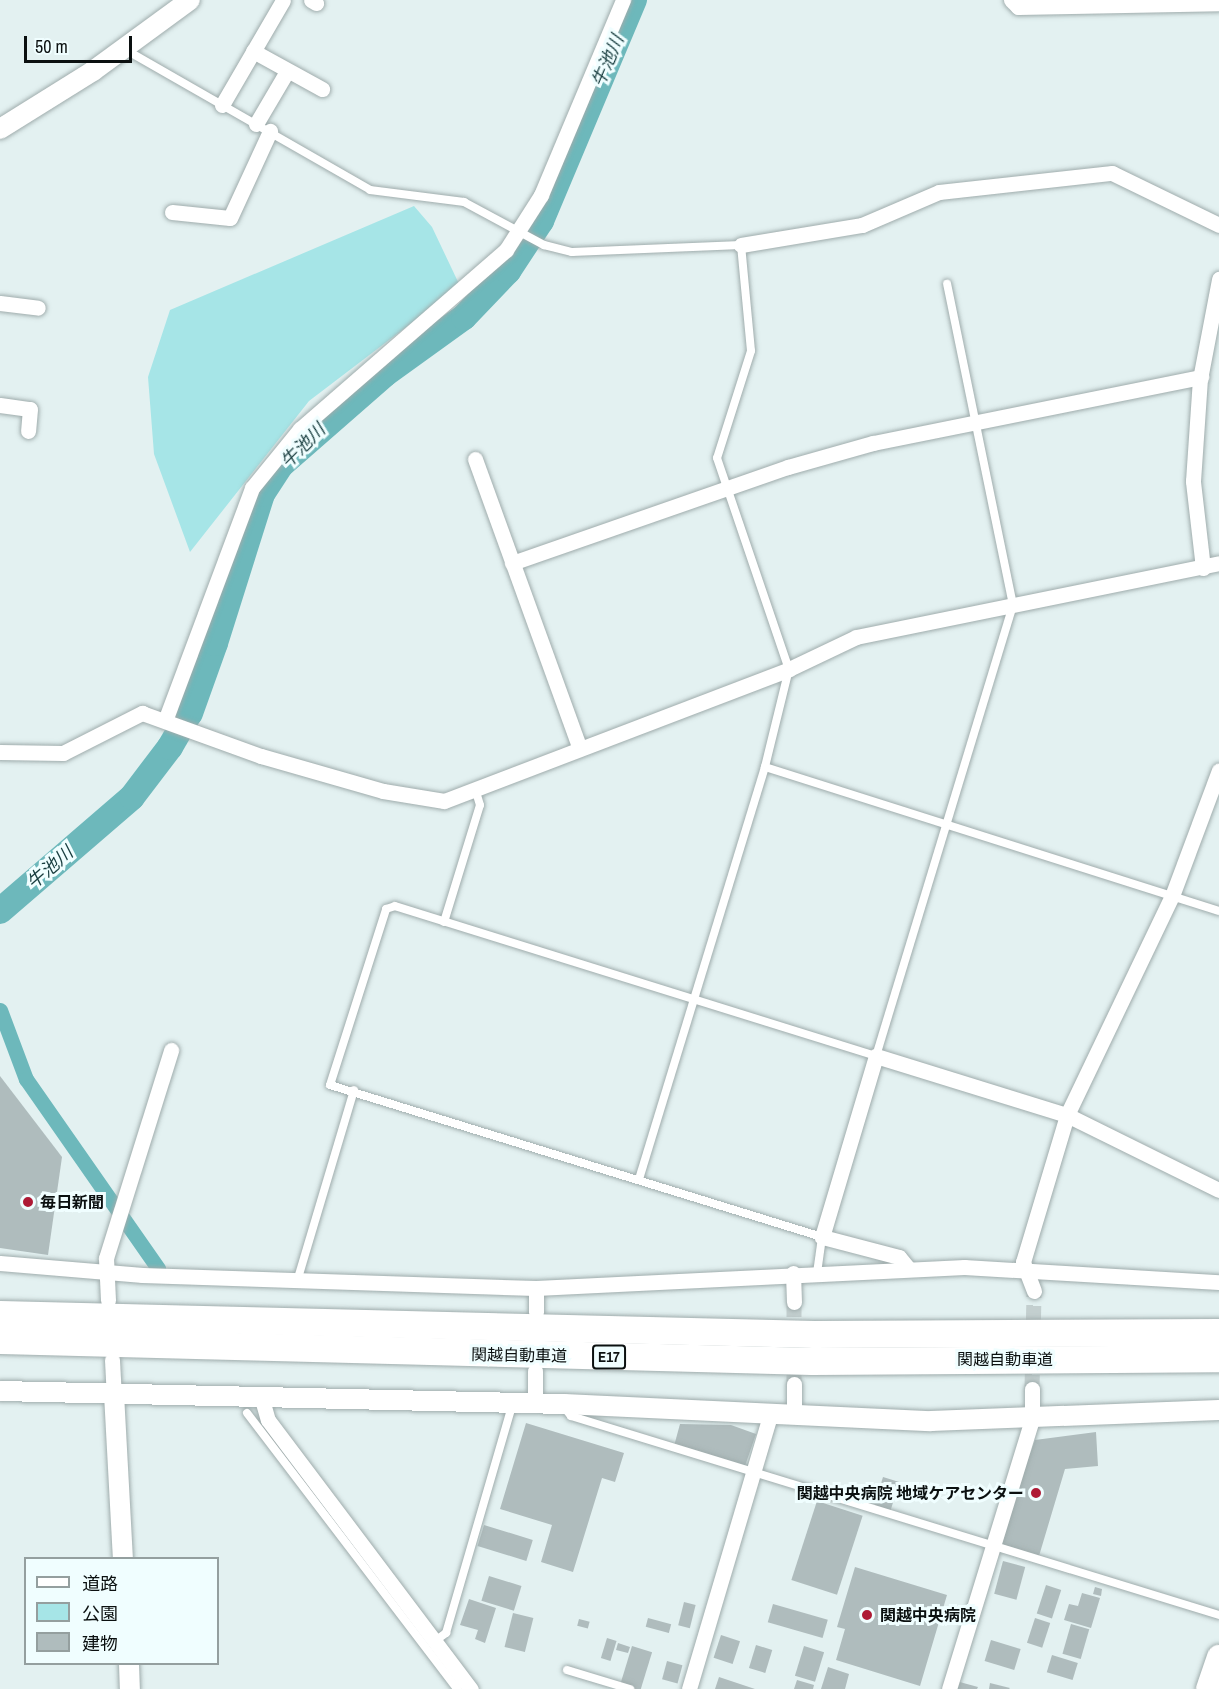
<!DOCTYPE html>
<html>
<head>
<meta charset="utf-8">
<style>
  body { margin:0 }
  #map { position:relative; width:1219px; height:1689px; overflow:hidden; background:#e3f1f1; font-family:"Archivo Narrow","Noto Sans JP",sans-serif }
  div>[style] { position:absolute }
  .green>* { inset:0; background:#a6e5e7 }
  .canal>* { height:15px; margin:-7.5px; padding:0 7.5px; transform-origin:7.5px; border-radius:7.5px; background:#6db8bb }
  .river>* { height:26px; margin:-13px; padding:0 13px; transform-origin:13px; border-radius:13px; background:#6db8bb }
  .building>* { inset:0; background:#afbcbd; transform-origin:0 0 }
  .minor-tunnel>* { height:15px; margin-top:-7.5px; transform-origin:0; background:repeating-linear-gradient(90deg,#c3cfcf 0 15px,transparent 0 23px) }
  .roads { filter:drop-shadow(0 0 2px #9facac) drop-shadow(0 0 2px #9facac) }
  .service>* { height:8px; margin:-4px; padding:0 4px; transform-origin:4px; border-radius:4px; background:#fff }
  .minor>* { height:15px; margin:-7.5px; padding:0 7.5px; transform-origin:7.5px; border-radius:7.5px; background:#fff }
  .tertiary>* { height:20px; margin:-10px; padding:0 10px; transform-origin:10px; border-radius:10px; background:#fff }
  .primary>* { height:24px; margin:-12px; padding:0 12px; transform-origin:12px; border-radius:12px; background:#fff }
  .motorway>* { height:27px; margin:-13.5px; padding:0 13.5px; transform-origin:13.5px; border-radius:13.5px; background:#fff }
  .dots>* { width:16px; height:16px; translate:-50% -50%; box-sizing:border-box; border:3px solid #f0feff; border-radius:50% }
  span { translate:-50% -50%; white-space:nowrap; text-align:center; line-height:1.15; -webkit-text-stroke:6px #f0feff; paint-order:stroke }
  .shield-label span { padding:2px 4px; background:#f0feff; border:2px solid; border-radius:4px; -webkit-text-stroke-width:0 }
  .shield-label { font-size:15px; color:#0b1010; font-weight:700 }
  .poi-label { font-size:16px; color:#0b1010; font-weight:700 }
  .left { translate:0 -50%; text-align:left }
  .right { translate:-100% -50%; text-align:right }
  .street-label { font-size:16px; color:#0b1010 }
  .water-label { font-size:18px; color:#183d3f; font-style:italic }
  .legend { position:absolute; left:24px; top:1557px; width:195px; height:108px; box-sizing:border-box; background:#f0feff; border:2px solid #949f9f; margin:0; padding:8px 10px; list-style:none; font-size:18px; color:#0b1010 }
  .legend li { display:flex; align-items:center; gap:12px; height:30px }
  .legend b { width:30px; border:2px solid #949f9f }
  .scale { position:absolute; left:24px; top:36px; width:108px; height:27px; box-sizing:border-box; border:3px solid #0b1010; border-top:0; padding-left:8px; font-size:18px; line-height:21px; white-space:nowrap; color:#0b1010; -webkit-text-stroke:4px #f0feff; paint-order:stroke }
</style>
</head>
<body>
<div id="map">
  <div class="green">
    <div style="clip-path:polygon(414px 206px,432px 227px,460px 286px,309px 401px,190px 552px,154px 454px,148px 377px,170px 310px)"></div>
  </div>
  <div class="canal">
    <div style="left:0;top:1010px;width:74px;rotate:69.4deg"></div>
    <div style="left:26px;top:1079px;width:231px;rotate:55.1deg"></div>
  </div>
  <div class="river">
    <div style="left:0;top:911px;width:174px;rotate:-40.8deg"></div>
    <div style="left:132px;top:797px;width:63px;rotate:-52.8deg"></div>
    <div style="left:170px;top:747px;width:39px;rotate:-60deg"></div>
    <div style="left:190px;top:713px;width:74px;rotate:-70.3deg"></div>
    <div style="left:215px;top:643px;width:156px;rotate:-72.5deg"></div>
    <div style="left:262px;top:494px;width:35px;rotate:-57deg"></div>
    <div style="left:281px;top:465px;width:138px;rotate:-41.2deg"></div>
    <div style="left:385px;top:374px;width:97px;rotate:-35.8deg"></div>
    <div style="left:464px;top:317px;width:64px;rotate:-46.3deg"></div>
    <div style="left:508px;top:271px;width:60px;rotate:-56.6deg"></div>
    <div style="left:541px;top:221px;width:240px;rotate:-67.2deg"></div>
  </div>
  <div class="building">
    <div style="clip-path:polygon(0 1076px,62px 1157px,48px 1255px,0 1248px)"></div>
    <div style="clip-path:polygon(526px 1423px,624px 1453px,615px 1482px,602px 1478px,573px 1572px,541px 1562px,552px 1525px,500px 1509px)"></div>
    <div style="clip-path:polygon(680px 1424px,731px 1425px,756px 1434px,745px 1466px,674px 1446px)"></div>
    <div style="clip-path:polygon(1096px 1432px,1098px 1466px,1065px 1469px,1039px 1556px,998px 1543px,1035px 1440px)"></div>
    <div style="left:883px;top:1477px;width:17px;height:30px;rotate:17deg"></div>
    <div style="left:817px;top:1501px;width:48px;height:83px;rotate:18deg"></div>
    <div style="left:484px;top:1525px;width:51px;height:22px;rotate:17deg"></div>
    <div style="left:1003px;top:1561px;width:23px;height:34px;rotate:15deg"></div>
    <div style="clip-path:polygon(855px 1567px,947px 1595px,920px 1686px,836px 1660px,845px 1629px,837px 1627px)"></div>
    <div style="left:489px;top:1576px;width:34px;height:26px;rotate:17deg"></div>
    <div style="left:1046px;top:1585px;width:16px;height:30px;rotate:18deg"></div>
    <div style="clip-path:polygon(1095px 1587px,1102px 1589px,1101px 1596px,1093px 1594px)"></div>
    <div style="clip-path:polygon(1082px 1593px,1100px 1598px,1091px 1628px,1064px 1620px,1069px 1604px,1078px 1606px)"></div>
    <div style="clip-path:polygon(469px 1599px,496px 1608px,485px 1643px,475px 1639px,478px 1630px,460px 1625px)"></div>
    <div style="left:684px;top:1602px;width:12px;height:24px;rotate:14deg"></div>
    <div style="left:773px;top:1604px;width:57px;height:19px;rotate:16deg"></div>
    <div style="left:513px;top:1613px;width:21px;height:35px;rotate:14deg"></div>
    <div style="left:648px;top:1618px;width:24px;height:9px;rotate:15deg"></div>
    <div style="left:1035px;top:1618px;width:16px;height:26px;rotate:18deg"></div>
    <div style="left:579px;top:1619px;width:11px;height:7px;rotate:15deg"></div>
    <div style="left:1071px;top:1624px;width:19px;height:31px;rotate:16deg"></div>
    <div style="left:721px;top:1635px;width:20px;height:24px;rotate:18deg"></div>
    <div style="left:607px;top:1638px;width:10px;height:21px;rotate:17deg"></div>
    <div style="left:991px;top:1640px;width:31px;height:22px;rotate:17deg"></div>
    <div style="clip-path:polygon(618px 1643px,630px 1647px,628px 1653px,616px 1650px)"></div>
    <div style="left:756px;top:1645px;width:17px;height:24px;rotate:17deg"></div>
    <div style="left:632px;top:1646px;width:21px;height:40px;rotate:17deg"></div>
    <div style="left:804px;top:1646px;width:21px;height:31px;rotate:17deg"></div>
    <div style="left:1052px;top:1655px;width:27px;height:18px;rotate:17deg"></div>
    <div style="left:667px;top:1661px;width:16px;height:19px;rotate:15deg"></div>
    <div style="clip-path:polygon(828px 1667px,849px 1674px,845px 1689px,821px 1689px)"></div>
    <div style="clip-path:polygon(719px 1677px,755px 1689px,715px 1689px)"></div>
    <div style="clip-path:polygon(797px 1680px,814px 1685px,813px 1689px,794px 1689px)"></div>
    <div style="clip-path:polygon(956px 1681px,978px 1687px,977px 1689px,953px 1689px)"></div>
    <div style="clip-path:polygon(990px 1683px,1010px 1688px,1009px 1689px,989px 1689px)"></div>
  </div>
  <div class="minor-tunnel">
    <div style="left:794px;top:1302px;width:82px;rotate:90deg"></div>
    <div style="left:1032px;top:1389px;width:98px;rotate:-88.8deg"></div>
  </div>
  <div class="roads">
    <div class="service">
      <div style="left:126px;top:50px;width:281px;rotate:29.8deg"></div>
      <div style="left:370px;top:190px;width:95px;rotate:7.3deg"></div>
      <div style="left:464px;top:202px;width:91px;rotate:28.3deg"></div>
      <div style="left:544px;top:245px;width:29px;rotate:14deg"></div>
      <div style="left:572px;top:252px;width:169px;rotate:-2.4deg"></div>
      <div style="left:741px;top:245px;width:106px;rotate:84.6deg"></div>
      <div style="left:751px;top:351px;width:112px;rotate:107.6deg"></div>
      <div style="left:717px;top:458px;width:223px;rotate:71.2deg"></div>
      <div style="left:789px;top:669px;width:101px;rotate:103.8deg"></div>
      <div style="left:765px;top:767px;width:431px;rotate:107deg"></div>
      <div style="left:765px;top:767px;width:476px;rotate:17.6deg"></div>
      <div style="left:444px;top:922px;width:122px;rotate:-72.9deg"></div>
      <div style="left:480px;top:805px;width:14px;rotate:-107deg"></div>
      <div style="left:817px;top:1273px;width:36px;rotate:-82deg"></div>
      <div style="left:822px;top:1237px;width:515px;rotate:-162.83deg"></div>
      <div style="left:330px;top:1085px;width:185px;rotate:-72.3deg"></div>
      <div style="left:386px;top:909px;width:9px;rotate:-18deg"></div>
      <div style="left:395px;top:906px;width:504px;rotate:17.32deg"></div>
      <div style="left:876px;top:1056px;width:471px;rotate:-73.1deg"></div>
      <div style="left:1013px;top:605px;width:328px;rotate:-101.6deg"></div>
      <div style="left:298px;top:1278px;width:196px;rotate:-73.4deg"></div>
      <div style="left:565px;top:1408px;width:10px;rotate:53deg"></div>
      <div style="left:571px;top:1416px;width:678px;rotate:17.07deg"></div>
      <div style="left:247px;top:1413px;width:347px;rotate:52.7deg"></div>
      <div style="left:435px;top:1641px;width:14px;rotate:-36deg"></div>
      <div style="left:446px;top:1633px;width:240px;rotate:-73.8deg"></div>
      <div style="left:567px;top:1670px;width:66px;rotate:16.8deg"></div>
    </div>
    <div class="minor">
      <div style="left:311px;top:0;width:6px;rotate:31deg"></div>
      <div style="left:1011px;top:0;width:10px;rotate:45deg"></div>
      <div style="left:1018px;top:7px;width:201px;rotate:-1.1deg"></div>
      <div style="left:253px;top:51px;width:79px;rotate:28.8deg"></div>
      <div style="left:222px;top:105px;width:121px;rotate:-59.8deg"></div>
      <div style="left:256px;top:124px;width:59px;rotate:-59.5deg"></div>
      <div style="left:172px;top:212px;width:58px;rotate:5.9deg"></div>
      <div style="left:230px;top:218px;width:96px;rotate:-65.3deg"></div>
      <div style="left:741px;top:245px;width:123px;rotate:-9.4deg"></div>
      <div style="left:862px;top:225px;width:84px;rotate:-23.2deg"></div>
      <div style="left:939px;top:192px;width:174px;rotate:-6.3deg"></div>
      <div style="left:1112px;top:173px;width:119px;rotate:25.9deg"></div>
      <div style="left:0;top:303px;width:38px;rotate:7deg"></div>
      <div style="left:0;top:405px;width:30px;rotate:8deg"></div>
      <div style="left:30px;top:409px;width:22px;rotate:95deg"></div>
      <div style="left:475px;top:459px;width:305px;rotate:70.1deg"></div>
      <div style="left:512px;top:563px;width:292px;rotate:-19.2deg"></div>
      <div style="left:788px;top:467px;width:88px;rotate:-15.8deg"></div>
      <div style="left:873px;top:443px;width:335px;rotate:-11.4deg"></div>
      <div style="left:1203px;top:568px;width:88px;rotate:-96.6deg"></div>
      <div style="left:1193px;top:481px;width:102px;rotate:-86.1deg"></div>
      <div style="left:1200px;top:379px;width:102px;rotate:-79.2deg"></div>
      <div style="left:166px;top:718px;width:246px;rotate:-69.5deg"></div>
      <div style="left:252px;top:488px;width:76px;rotate:-50.9deg"></div>
      <div style="left:300px;top:429px;width:273px;rotate:-41deg"></div>
      <div style="left:506px;top:250px;width:65px;rotate:-57.5deg"></div>
      <div style="left:541px;top:195px;width:212px;rotate:-67.2deg"></div>
      <div style="left:0;top:752px;width:63px;rotate:0.9deg"></div>
      <div style="left:63px;top:753px;width:89px;rotate:-26.9deg"></div>
      <div style="left:142px;top:713px;width:127px;rotate:19.9deg"></div>
      <div style="left:261px;top:756px;width:127px;rotate:16deg"></div>
      <div style="left:383px;top:791px;width:62px;rotate:9.3deg"></div>
      <div style="left:444px;top:801px;width:369px;rotate:-20.9deg"></div>
      <div style="left:789px;top:669px;width:74px;rotate:-25.5deg"></div>
      <div style="left:856px;top:637px;width:370px;rotate:-11.5deg"></div>
      <div style="left:0;top:1263px;width:143px;rotate:4.8deg"></div>
      <div style="left:142px;top:1275px;width:394px;rotate:1.9deg"></div>
      <div style="left:536px;top:1288px;width:429px;rotate:-2.8deg"></div>
      <div style="left:964px;top:1267px;width:255px;rotate:3.4deg"></div>
      <div style="left:908px;top:1268px;width:14px;rotate:-129deg"></div>
      <div style="left:899px;top:1257px;width:80px;rotate:-165.4deg"></div>
      <div style="left:822px;top:1237px;width:189px;rotate:-73.4deg"></div>
      <div style="left:876px;top:1056px;width:200px;rotate:17.2deg"></div>
      <div style="left:1067px;top:1115px;width:169px;rotate:26.3deg"></div>
      <div style="left:793px;top:1273px;width:29px;rotate:88deg"></div>
      <div style="left:1034px;top:1291px;width:31px;rotate:-111deg"></div>
      <div style="left:1023px;top:1262px;width:153px;rotate:-73.3deg"></div>
      <div style="left:1067px;top:1115px;width:243px;rotate:-64.4deg"></div>
      <div style="left:1172px;top:896px;width:134px;rotate:-69.5deg"></div>
      <div style="left:108px;top:1300px;width:42px;rotate:-92.7deg"></div>
      <div style="left:106px;top:1258px;width:218px;rotate:-72.6deg"></div>
      <div style="left:536px;top:1312px;width:24px;rotate:-90deg"></div>
      <div style="left:112px;top:1360px;width:34px;rotate:87deg"></div>
      <div style="left:261px;top:1396px;width:25px;rotate:74deg"></div>
      <div style="left:268px;top:1420px;width:337px;rotate:53deg"></div>
      <div style="left:535px;top:1403px;width:32px;rotate:-90deg"></div>
      <div style="left:794px;top:1416px;width:32px;rotate:-90deg"></div>
      <div style="left:689px;top:1689px;width:286px;rotate:-73.5deg"></div>
      <div style="left:949px;top:1689px;width:282px;rotate:-72.9deg"></div>
      <div style="left:1032px;top:1420px;width:31px;rotate:-90deg"></div>
    </div>
    <div class="tertiary">
      <div style="left:0;top:129px;width:110px;rotate:-31.9deg"></div>
      <div style="left:93px;top:71px;width:120px;rotate:-36.2deg"></div>
      <div style="left:0;top:1391px;width:564px;rotate:1.32deg"></div>
      <div style="left:564px;top:1404px;width:367px;rotate:2.7deg"></div>
      <div style="left:931px;top:1421px;width:288px;rotate:-2.2deg"></div>
      <div style="left:114px;top:1394px;width:164px;rotate:86.9deg"></div>
      <div style="left:129px;top:1664px;width:25px;rotate:88deg"></div>
    </div>
    <div class="primary">
      <div style="left:1208px;top:1689px;width:34px;rotate:-71deg"></div>
    </div>
    <div class="motorway">
      <div style="left:0;top:1314px;width:814px;rotate:1.41deg"></div>
      <div style="left:814px;top:1334px;width:405px;rotate:-0.3deg"></div>
      <div style="left:0;top:1340px;width:812px;rotate:1.48deg"></div>
      <div style="left:812px;top:1361px;width:407px;rotate:-0.4deg"></div>
    </div>
  </div>
  <div class="dots">
    <div style="left:28px;top:1202px;background:#ae1a35"></div>
    <div style="left:1036px;top:1493px;background:#ae1a35"></div>
    <div style="left:867px;top:1615px;background:#ae1a35"></div>
  </div>
  <div class="shield-label">
    <span style="left:609px;top:1357px">E17</span>
  </div>
  <div class="poi-label">
    <span class="left" style="left:40px;top:1202px">毎日新聞</span>
    <span class="right" style="left:1024px;top:1493px">関越中央病院 地域ケアセンター</span>
    <span class="left" style="left:880px;top:1615px">関越中央病院</span>
  </div>
  <div class="street-label">
    <span style="left:519px;top:1355px;rotate:1deg">関越自動車道</span>
    <span style="left:1005px;top:1359px">関越自動車道</span>
  </div>
  <div class="water-label">
    <span style="left:608px;top:61px;rotate:-67deg">牛池川</span>
    <span style="left:303px;top:446px;rotate:-45deg">牛池川</span>
    <span style="left:50px;top:868px;rotate:-41deg">牛池川</span>
  </div>
  <ul class="legend">
  <li><b style="height:8px;background:#fff"></b>道路</li>
  <li><b style="height:16px;background:#a6e5e7"></b>公園</li>
  <li><b style="height:16px;background:#afbcbd"></b>建物</li>
  </ul>
  <div class="scale">50 m</div>
</div>
</body>
</html>
